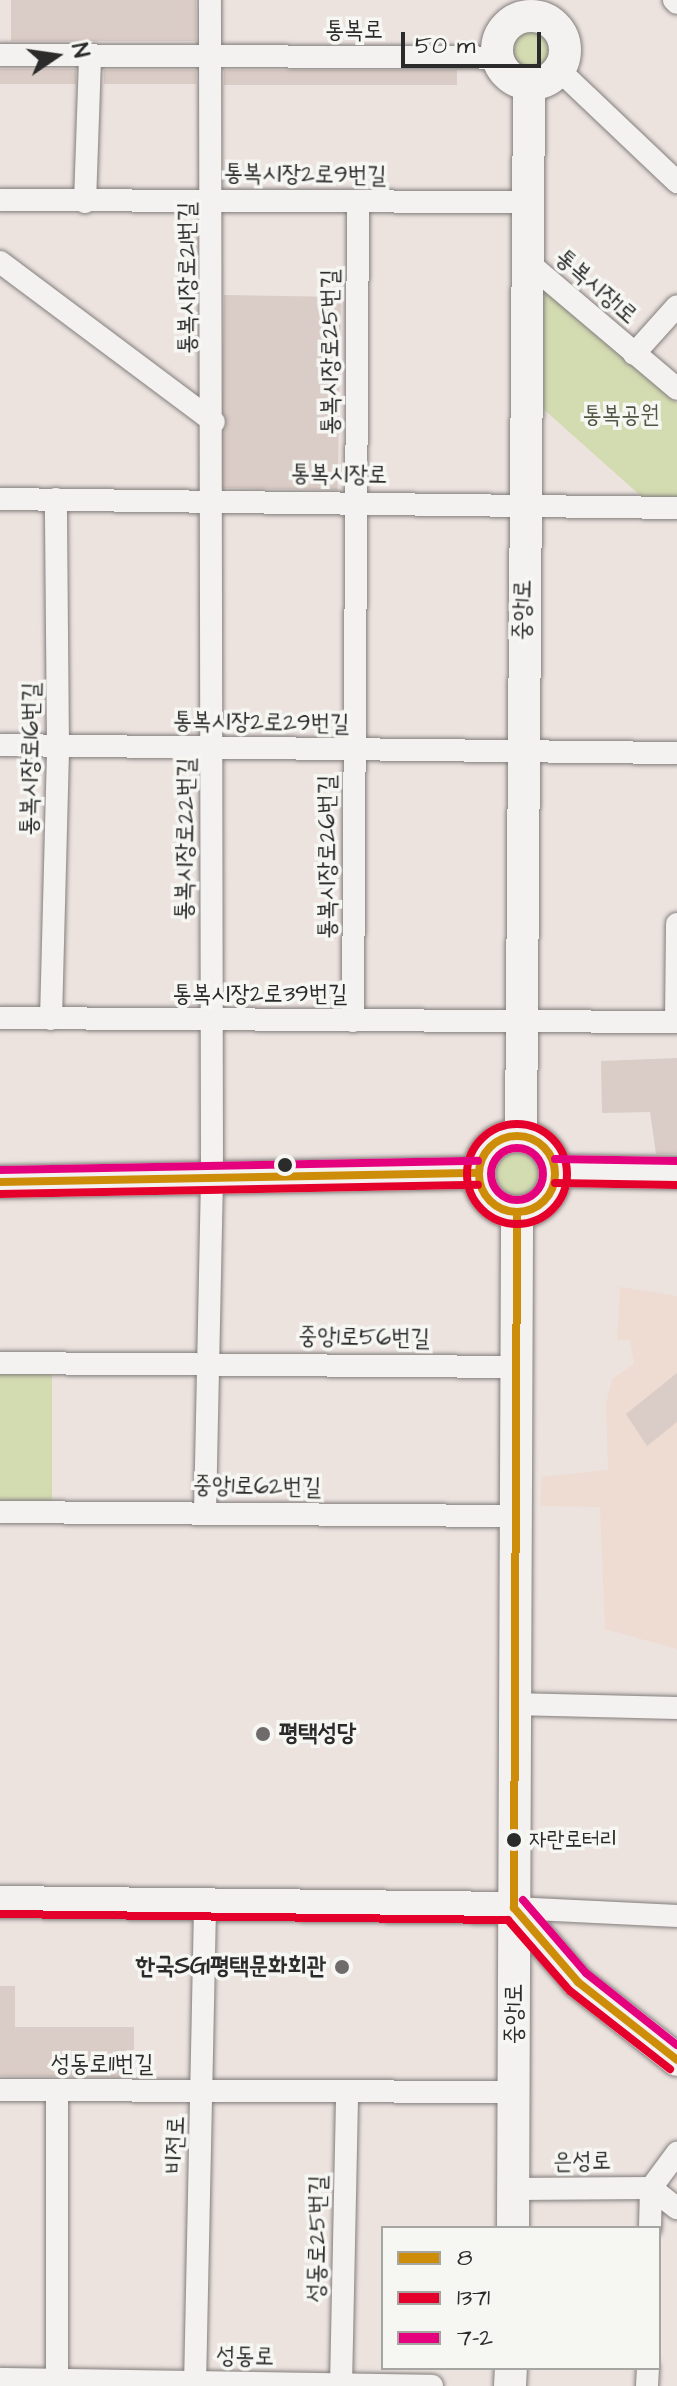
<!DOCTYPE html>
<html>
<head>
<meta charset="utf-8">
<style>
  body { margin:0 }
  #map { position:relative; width:677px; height:2386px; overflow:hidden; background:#ece3df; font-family:"Architects Daughter","Poor Story",sans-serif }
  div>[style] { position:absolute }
  .built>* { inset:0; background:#eedbd2 }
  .green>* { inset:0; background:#d3dbb1; transform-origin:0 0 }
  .round { border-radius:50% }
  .building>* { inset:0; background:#daccc6; transform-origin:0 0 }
  .roads { filter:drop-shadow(0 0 2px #827e7c) drop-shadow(0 0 2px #827e7c) }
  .street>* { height:22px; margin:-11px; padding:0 11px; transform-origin:11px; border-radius:11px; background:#f4f2f0 }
  .secondary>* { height:32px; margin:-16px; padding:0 16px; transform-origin:16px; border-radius:16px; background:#f4f2f0 }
  .secondary>.ring { margin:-16px; padding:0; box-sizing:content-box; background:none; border:32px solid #f4f2f0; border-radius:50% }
  .bus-1>* { height:8px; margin:-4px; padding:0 4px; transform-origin:4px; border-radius:4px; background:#ce8d09 }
  .bus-1>.ring { margin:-4px; padding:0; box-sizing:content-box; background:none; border:8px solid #ce8d09; border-radius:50% }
  .bus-2>* { height:8px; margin:-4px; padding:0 4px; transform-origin:4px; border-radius:4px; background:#e4002b }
  .bus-2>.ring { margin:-4px; padding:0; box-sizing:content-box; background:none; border:8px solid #e4002b; border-radius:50% }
  .bus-3>* { height:8px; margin:-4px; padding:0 4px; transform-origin:4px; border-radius:4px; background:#e5007d }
  .bus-3>.ring { margin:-4px; padding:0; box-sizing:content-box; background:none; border:8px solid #e5007d; border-radius:50% }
  .dots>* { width:22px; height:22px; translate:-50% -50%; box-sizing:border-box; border:4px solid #f6f6f2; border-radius:50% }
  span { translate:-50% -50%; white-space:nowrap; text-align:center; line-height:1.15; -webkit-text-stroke:7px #f6f6f2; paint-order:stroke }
  .bus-label { font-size:22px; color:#2b2b2b }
  .left { translate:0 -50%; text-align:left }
  .street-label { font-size:24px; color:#2b2b2b }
  .park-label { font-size:24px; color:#505643 }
  .poi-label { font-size:24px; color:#2b2b2b; font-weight:700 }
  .right { translate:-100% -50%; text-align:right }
  .legend { position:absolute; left:381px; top:2226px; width:280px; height:144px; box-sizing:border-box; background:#f6f6f2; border:2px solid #a5a5a2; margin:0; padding:10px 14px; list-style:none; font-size:24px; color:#2b2b2b }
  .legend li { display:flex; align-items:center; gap:16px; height:40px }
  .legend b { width:40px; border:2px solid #a5a5a2 }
  .north { position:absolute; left:16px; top:16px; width:80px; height:80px; -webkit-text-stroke:6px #f6f6f2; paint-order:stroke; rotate:77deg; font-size:22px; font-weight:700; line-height:32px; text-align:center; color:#2b2b2b }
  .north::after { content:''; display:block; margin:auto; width:28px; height:36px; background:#2b2b2b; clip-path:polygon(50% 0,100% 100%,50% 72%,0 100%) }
  .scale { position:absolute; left:401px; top:32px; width:140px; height:36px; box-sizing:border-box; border:4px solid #2b2b2b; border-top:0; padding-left:10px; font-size:24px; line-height:28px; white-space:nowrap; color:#2b2b2b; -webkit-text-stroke:6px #f6f6f2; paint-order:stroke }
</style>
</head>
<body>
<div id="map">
  <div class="built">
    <div style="clip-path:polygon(620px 1287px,677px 1296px,677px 1649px,605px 1629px,600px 1507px,540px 1506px,542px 1477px,608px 1470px,606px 1404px,612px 1379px,634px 1364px,630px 1340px,617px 1340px)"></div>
  </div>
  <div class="green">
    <div class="round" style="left:510px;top:30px;width:42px;height:42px"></div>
    <div style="clip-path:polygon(528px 277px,677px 403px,677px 498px,642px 497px,531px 398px)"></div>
    <div class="round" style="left:496px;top:1152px;width:44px;height:44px"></div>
    <div style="left:0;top:1374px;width:52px;height:130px"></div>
  </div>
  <div class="building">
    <div style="left:11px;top:0;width:185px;height:41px"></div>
    <div style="left:0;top:69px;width:76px;height:15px"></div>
    <div style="left:104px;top:70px;width:92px;height:14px"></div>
    <div style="left:224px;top:70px;width:233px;height:15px"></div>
    <div style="left:224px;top:295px;width:117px;height:193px;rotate:1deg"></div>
    <div style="clip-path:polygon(677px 1058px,677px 1154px,656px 1154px,650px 1112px,602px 1113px,601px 1061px)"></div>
    <div style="clip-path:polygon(677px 1373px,677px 1422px,647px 1446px,626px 1414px)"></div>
    <div style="clip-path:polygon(0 1986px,15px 1986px,15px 2027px,134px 2027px,134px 2077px,0 2076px)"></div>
  </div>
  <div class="roads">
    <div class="street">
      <div style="left:674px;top:0;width:4px;rotate:45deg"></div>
      <div style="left:0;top:55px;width:498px;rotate:0.3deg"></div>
      <div style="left:559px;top:70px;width:163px;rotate:43.5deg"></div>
      <div style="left:0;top:200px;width:525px;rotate:0.22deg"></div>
      <div style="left:85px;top:202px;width:146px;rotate:-88deg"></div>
      <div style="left:525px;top:260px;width:199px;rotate:40.3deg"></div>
      <div style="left:0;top:262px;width:267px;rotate:36.8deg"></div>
      <div style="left:634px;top:354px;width:64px;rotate:-48.1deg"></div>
      <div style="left:0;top:499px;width:677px;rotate:0.76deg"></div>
      <div style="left:0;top:745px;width:677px;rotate:0.68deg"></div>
      <div style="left:0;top:1018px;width:677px;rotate:0.34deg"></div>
      <div style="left:51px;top:1019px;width:273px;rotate:-88.5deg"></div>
      <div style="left:58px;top:746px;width:247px;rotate:-90.5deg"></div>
      <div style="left:353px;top:1021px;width:819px;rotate:-89.65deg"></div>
      <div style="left:676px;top:1022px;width:98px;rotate:-89.4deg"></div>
      <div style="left:0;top:1363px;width:516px;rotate:0.44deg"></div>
      <div style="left:0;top:1512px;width:513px;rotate:0.45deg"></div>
      <div style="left:205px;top:1513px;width:334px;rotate:-88.8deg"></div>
      <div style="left:212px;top:1179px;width:1179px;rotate:-90.1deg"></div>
      <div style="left:513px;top:1704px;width:164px;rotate:1.4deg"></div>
      <div style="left:514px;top:1908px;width:163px;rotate:2.8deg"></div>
      <div style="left:0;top:2090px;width:515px;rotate:0.22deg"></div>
      <div style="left:514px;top:2189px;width:137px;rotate:-0.4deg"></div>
      <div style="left:651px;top:2188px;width:33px;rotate:38deg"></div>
      <div style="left:650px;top:2228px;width:40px;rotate:-88.6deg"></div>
      <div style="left:651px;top:2188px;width:44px;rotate:-53.4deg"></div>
      <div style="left:0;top:2379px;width:432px;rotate:0.9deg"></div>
      <div style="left:57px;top:2380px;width:289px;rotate:-90deg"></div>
      <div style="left:195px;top:2386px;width:481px;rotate:-88.8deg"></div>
      <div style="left:341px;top:2386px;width:292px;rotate:-88.8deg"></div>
      <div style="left:647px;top:2386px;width:18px;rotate:-87deg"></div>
    </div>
    <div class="secondary">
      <div class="ring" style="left:497px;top:16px;width:36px;height:36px"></div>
      <div class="ring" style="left:479px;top:1136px;width:44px;height:44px"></div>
      <div style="left:521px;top:1136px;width:1051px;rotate:-89.56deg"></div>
      <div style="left:555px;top:1171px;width:122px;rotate:0.9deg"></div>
      <div style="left:0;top:1182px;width:478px;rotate:-1.1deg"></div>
      <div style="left:0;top:1902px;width:514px;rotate:0.67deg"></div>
      <div style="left:514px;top:1908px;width:98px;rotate:49.1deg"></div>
      <div style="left:578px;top:1982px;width:126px;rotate:38.2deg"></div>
      <div style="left:513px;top:2228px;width:1015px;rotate:-89.77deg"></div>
      <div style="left:510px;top:2386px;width:18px;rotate:-87deg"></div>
    </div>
  </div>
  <div class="bus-1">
    <div class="ring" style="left:479px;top:1136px;width:68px;height:68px"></div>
    <div style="left:0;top:1182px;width:478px;rotate:-1.1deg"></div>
    <div style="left:517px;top:1213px;width:695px;rotate:90.25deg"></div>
    <div style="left:514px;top:1908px;width:98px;rotate:49.1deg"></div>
    <div style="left:578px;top:1982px;width:126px;rotate:38.2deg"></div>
  </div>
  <div class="bus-2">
    <div class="ring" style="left:467px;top:1124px;width:92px;height:92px"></div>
    <div style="left:555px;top:1183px;width:122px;rotate:0.9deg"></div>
    <div style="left:0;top:1194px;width:478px;rotate:-1.1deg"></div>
    <div style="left:0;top:1914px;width:508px;rotate:0.68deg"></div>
    <div style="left:508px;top:1920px;width:94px;rotate:48.9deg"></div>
    <div style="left:570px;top:1991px;width:127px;rotate:38deg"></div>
  </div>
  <div class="bus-3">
    <div class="ring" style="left:491px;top:1148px;width:44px;height:44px"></div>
    <div style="left:555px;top:1159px;width:122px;rotate:0.9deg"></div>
    <div style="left:0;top:1170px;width:478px;rotate:-1.1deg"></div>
    <div style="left:523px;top:1900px;width:96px;rotate:49.2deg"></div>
    <div style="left:586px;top:1973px;width:116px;rotate:38.4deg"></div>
  </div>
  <div class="dots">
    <div style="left:285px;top:1165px;background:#2b2b2b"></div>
    <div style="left:263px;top:1734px;background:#6f6b6a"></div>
    <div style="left:514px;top:1840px;background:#2b2b2b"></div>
    <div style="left:342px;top:1967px;background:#6f6b6a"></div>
  </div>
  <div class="bus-label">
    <span class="left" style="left:529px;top:1840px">자란로터리</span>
  </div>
  <div class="street-label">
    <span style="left:354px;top:31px">통복로</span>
    <span style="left:305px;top:175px;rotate:1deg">통복시장2로9번길</span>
    <span style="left:188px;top:278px;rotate:-90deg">통복시장로21번길</span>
    <span style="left:596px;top:287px;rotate:41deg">통복시장1로</span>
    <span style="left:331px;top:352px;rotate:-90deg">통복시장로25번길</span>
    <span style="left:339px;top:475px;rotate:1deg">통복시장로</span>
    <span style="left:523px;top:610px;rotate:-89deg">중앙1로</span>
    <span style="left:261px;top:723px;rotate:1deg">통복시장2로29번길</span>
    <span style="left:31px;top:759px;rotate:-89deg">통복시장로16번길</span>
    <span style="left:186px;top:839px;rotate:-89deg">통복시장로22번길</span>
    <span style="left:328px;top:857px;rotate:-90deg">통복시장로26번길</span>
    <span style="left:260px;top:995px">통복시장2로39번길</span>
    <span style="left:364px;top:1338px;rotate:1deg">중앙1로56번길</span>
    <span style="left:257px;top:1487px;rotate:1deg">중앙1로62번길</span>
    <span style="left:515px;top:2014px;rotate:-90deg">중앙1로</span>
    <span style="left:102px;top:2065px">성동로11번길</span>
    <span style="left:176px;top:2145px;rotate:-88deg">비전로</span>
    <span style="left:582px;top:2162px;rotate:-1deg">은성로</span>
    <span style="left:318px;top:2239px;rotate:-89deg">성동로25번길</span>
    <span style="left:245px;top:2357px;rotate:1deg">성동로</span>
  </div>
  <div class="park-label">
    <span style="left:621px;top:416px">통복공원</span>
  </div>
  <div class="poi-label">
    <span class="left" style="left:279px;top:1734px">평택성당</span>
    <span class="right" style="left:326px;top:1967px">한국SGI평택문화회관</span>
  </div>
  <ul class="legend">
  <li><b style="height:10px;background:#ce8d09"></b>8</li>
  <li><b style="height:10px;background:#e4002b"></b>1371</li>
  <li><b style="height:10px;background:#e5007d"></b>7-2</li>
  </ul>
  <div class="north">N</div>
  <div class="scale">50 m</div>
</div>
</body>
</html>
